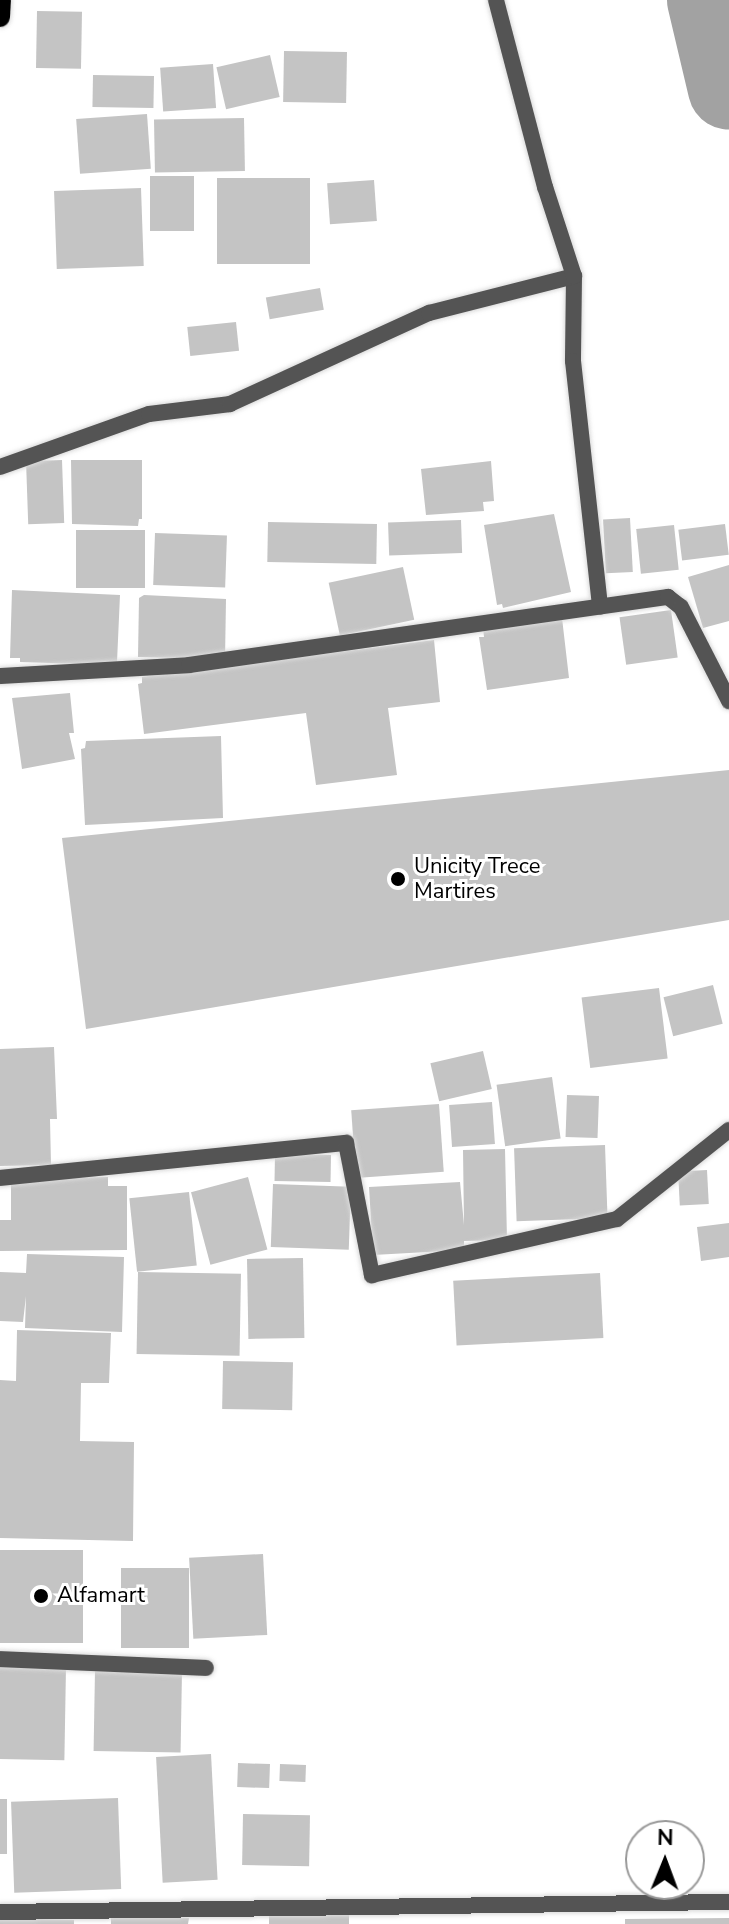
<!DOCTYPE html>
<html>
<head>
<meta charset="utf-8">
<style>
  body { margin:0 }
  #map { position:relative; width:729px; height:1924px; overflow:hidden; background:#fff; font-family:"Nunito Sans",sans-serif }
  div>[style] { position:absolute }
  .river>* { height:82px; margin:-41px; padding:0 41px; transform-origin:41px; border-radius:41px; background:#a2a2a2 }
  .building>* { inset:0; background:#c4c4c4; transform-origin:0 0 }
  .roads { filter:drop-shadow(0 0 2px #dbdbdb) drop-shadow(0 0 2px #dbdbdb) }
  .street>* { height:16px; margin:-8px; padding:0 8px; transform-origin:8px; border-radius:8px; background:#545454 }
  .primary>* { height:20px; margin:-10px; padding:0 10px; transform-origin:10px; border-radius:10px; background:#000 }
  .dots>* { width:22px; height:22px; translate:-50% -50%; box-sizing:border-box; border:4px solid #fff; border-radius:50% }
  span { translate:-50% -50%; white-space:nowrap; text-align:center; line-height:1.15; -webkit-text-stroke:6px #fff; paint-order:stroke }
  .poi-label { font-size:22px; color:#000 }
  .left { translate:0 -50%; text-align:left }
  .north { position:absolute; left:625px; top:1820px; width:80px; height:80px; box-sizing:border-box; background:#fff; border:2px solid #999; border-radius:50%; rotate:1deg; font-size:22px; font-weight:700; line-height:32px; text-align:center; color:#000 }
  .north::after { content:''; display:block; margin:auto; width:28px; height:36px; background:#000; clip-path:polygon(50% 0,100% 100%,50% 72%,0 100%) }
</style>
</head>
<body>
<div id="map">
  <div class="river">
    <div style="left:708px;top:0;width:91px;rotate:76.7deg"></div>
  </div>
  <div class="building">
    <div style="left:37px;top:11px;width:45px;height:57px;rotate:1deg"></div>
    <div style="left:284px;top:51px;width:63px;height:51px;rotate:1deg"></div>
    <div style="left:270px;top:55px;width:43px;height:55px;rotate:77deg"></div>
    <div style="left:213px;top:64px;width:44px;height:53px;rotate:86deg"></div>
    <div style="left:93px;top:75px;width:61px;height:32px;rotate:1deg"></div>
    <div style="left:147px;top:114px;width:55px;height:71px;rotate:86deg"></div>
    <div style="left:244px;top:118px;width:53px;height:90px;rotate:89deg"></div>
    <div style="left:194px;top:176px;width:55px;height:44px;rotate:90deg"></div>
    <div style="left:310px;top:178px;width:86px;height:93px;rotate:90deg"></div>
    <div style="left:374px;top:180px;width:41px;height:47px;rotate:86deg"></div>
    <div style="left:141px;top:188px;width:78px;height:87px;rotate:88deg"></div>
    <div style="left:320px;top:288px;width:22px;height:55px;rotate:80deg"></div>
    <div style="left:236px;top:322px;width:29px;height:49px;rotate:84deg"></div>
    <div style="left:62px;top:460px;width:63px;height:36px;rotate:88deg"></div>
    <div style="clip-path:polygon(71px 460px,142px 460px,142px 519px,139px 519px,138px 526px,72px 524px)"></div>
    <div style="clip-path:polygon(491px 461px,494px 501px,483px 502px,484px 511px,426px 515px,421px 469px)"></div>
    <div style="clip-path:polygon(554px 514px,571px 592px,503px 608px,502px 604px,497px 605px,484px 525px)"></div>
    <div style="left:630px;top:518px;width:54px;height:27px;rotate:87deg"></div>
    <div style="left:461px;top:520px;width:33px;height:73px;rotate:88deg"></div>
    <div style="left:268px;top:522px;width:109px;height:40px;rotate:1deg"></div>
    <div style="left:725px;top:524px;width:31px;height:47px;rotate:83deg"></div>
    <div style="left:674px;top:525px;width:45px;height:38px;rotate:84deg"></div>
    <div style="left:76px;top:530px;width:69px;height:58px"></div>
    <div style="left:155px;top:533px;width:72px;height:52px;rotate:2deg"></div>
    <div style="clip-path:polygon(729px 565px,729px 621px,703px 628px,688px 577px)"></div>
    <div style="left:403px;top:567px;width:54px;height:76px;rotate:78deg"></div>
    <div style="clip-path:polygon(12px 590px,120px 595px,117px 662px,114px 665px,20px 662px,20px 658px,10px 658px)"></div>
    <div style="clip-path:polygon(144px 595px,226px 599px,225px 659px,138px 657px,139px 598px)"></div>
    <div style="left:671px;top:610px;width:48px;height:52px;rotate:82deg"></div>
    <div style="clip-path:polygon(562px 618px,569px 678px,487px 690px,479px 637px,484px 637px,483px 628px)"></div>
    <div style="clip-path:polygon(434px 640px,440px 702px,388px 708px,397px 775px,316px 785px,306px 713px,144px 734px,138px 684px,142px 683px,142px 677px)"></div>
    <div style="clip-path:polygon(70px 693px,74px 733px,69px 733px,75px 759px,22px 769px,12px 698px)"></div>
    <div style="clip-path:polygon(221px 736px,223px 818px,85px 825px,81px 749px,85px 748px,86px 741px)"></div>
    <div style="clip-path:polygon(729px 770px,729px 920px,86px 1029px,62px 838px)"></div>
    <div style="left:713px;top:985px;width:40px;height:51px;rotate:76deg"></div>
    <div style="left:659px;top:988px;width:71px;height:78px;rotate:83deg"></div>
    <div style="clip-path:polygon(54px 1047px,57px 1119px,50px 1119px,51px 1165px,0 1166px,0 1049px)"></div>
    <div style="left:483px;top:1051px;width:39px;height:54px;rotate:77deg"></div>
    <div style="left:552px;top:1077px;width:62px;height:56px;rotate:82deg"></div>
    <div style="left:567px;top:1095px;width:32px;height:42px;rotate:2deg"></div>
    <div style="left:492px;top:1102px;width:42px;height:43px;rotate:86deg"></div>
    <div style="left:439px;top:1104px;width:68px;height:88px;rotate:86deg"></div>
    <div style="left:605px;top:1145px;width:73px;height:91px;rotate:88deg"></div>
    <div style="clip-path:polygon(505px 1149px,507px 1240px,464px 1241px,464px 1250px,373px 1255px,369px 1187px,460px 1182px,464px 1225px,463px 1150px)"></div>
    <div style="left:275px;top:1154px;width:56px;height:27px;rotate:1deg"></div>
    <div style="left:707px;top:1170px;width:34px;height:29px;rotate:87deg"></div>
    <div style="clip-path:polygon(108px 1177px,108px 1186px,127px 1186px,127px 1250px,0 1251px,0 1220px,11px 1220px,11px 1179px)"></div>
    <div style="left:248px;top:1177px;width:75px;height:59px;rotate:75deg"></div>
    <div style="left:273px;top:1184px;width:78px;height:63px;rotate:2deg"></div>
    <div style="left:189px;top:1192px;width:74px;height:60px;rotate:84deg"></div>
    <div style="clip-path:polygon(729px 1223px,729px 1257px,701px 1261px,697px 1227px)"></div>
    <div style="clip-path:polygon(27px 1254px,124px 1257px,122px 1332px,25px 1328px,26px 1296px,23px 1322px,0 1321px,0 1272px,26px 1273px)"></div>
    <div style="left:303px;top:1258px;width:80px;height:56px;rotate:89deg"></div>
    <div style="left:138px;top:1272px;width:103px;height:82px;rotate:1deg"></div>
    <div style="left:600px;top:1273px;width:65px;height:147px;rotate:87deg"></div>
    <div style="clip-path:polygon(17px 1330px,111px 1333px,109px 1383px,69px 1383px,81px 1383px,80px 1441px,134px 1442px,133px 1541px,0 1538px,0 1380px,16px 1381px)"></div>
    <div style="left:223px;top:1361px;width:70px;height:48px;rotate:1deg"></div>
    <div style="left:0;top:1550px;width:83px;height:93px"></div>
    <div style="left:263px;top:1554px;width:81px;height:74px;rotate:87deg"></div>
    <div style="left:121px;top:1568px;width:68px;height:80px"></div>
    <div style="left:0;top:1666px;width:66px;height:93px;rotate:1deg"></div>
    <div style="left:95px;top:1670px;width:87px;height:81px;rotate:1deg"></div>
    <div style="left:211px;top:1754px;width:126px;height:55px;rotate:87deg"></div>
    <div style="left:238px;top:1763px;width:32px;height:24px;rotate:2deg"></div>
    <div style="left:280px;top:1764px;width:26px;height:17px;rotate:2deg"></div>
    <div style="left:118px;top:1798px;width:91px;height:107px;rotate:88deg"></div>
    <div style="left:0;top:1799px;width:7px;height:55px"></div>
    <div style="left:243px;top:1814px;width:67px;height:51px;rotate:1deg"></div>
    <div style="left:349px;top:1911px;width:13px;height:80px;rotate:90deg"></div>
    <div style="clip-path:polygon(111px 1916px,189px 1918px,188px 1924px,111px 1924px)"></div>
    <div style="clip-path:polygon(0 1918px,74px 1920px,74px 1924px,0 1924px)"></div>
    <div style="clip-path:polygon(729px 1918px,729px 1924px,625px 1924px,625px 1919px)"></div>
  </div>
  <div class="roads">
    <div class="street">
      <div style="left:574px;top:276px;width:85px;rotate:90.7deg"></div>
      <div style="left:573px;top:361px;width:247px;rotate:83.7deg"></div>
      <div style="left:0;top:467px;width:158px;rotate:-19.6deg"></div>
      <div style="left:149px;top:414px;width:82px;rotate:-7deg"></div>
      <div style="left:230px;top:404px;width:219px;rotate:-24.6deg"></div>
      <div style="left:429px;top:313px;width:150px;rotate:-14.3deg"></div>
      <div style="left:574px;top:276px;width:94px;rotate:-108deg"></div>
      <div style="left:545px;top:187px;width:193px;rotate:-104.7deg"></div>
      <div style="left:0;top:676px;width:189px;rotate:-3.3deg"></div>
      <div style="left:189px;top:665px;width:484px;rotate:-8.1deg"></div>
      <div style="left:668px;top:597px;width:16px;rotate:38deg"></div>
      <div style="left:681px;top:607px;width:106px;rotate:62.9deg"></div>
      <div style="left:0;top:1178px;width:348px;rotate:-5.8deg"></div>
      <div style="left:346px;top:1143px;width:135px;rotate:78.9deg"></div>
      <div style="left:372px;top:1275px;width:251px;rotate:-12.9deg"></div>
      <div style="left:617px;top:1219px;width:143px;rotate:-38.5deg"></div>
      <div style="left:0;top:1659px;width:206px;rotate:2.5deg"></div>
      <div style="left:0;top:1912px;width:729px;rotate:-0.79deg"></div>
    </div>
    <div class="primary">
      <div style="left:0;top:17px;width:17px;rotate:-87deg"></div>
    </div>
  </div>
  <div class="dots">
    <div style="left:398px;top:879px;background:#000"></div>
    <div style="left:41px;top:1596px;background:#000"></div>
  </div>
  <div class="poi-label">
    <span class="left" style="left:414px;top:879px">Unicity Trece<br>Martires</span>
    <span class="left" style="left:57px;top:1596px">Alfamart</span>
  </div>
  <div class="north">N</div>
</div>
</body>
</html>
